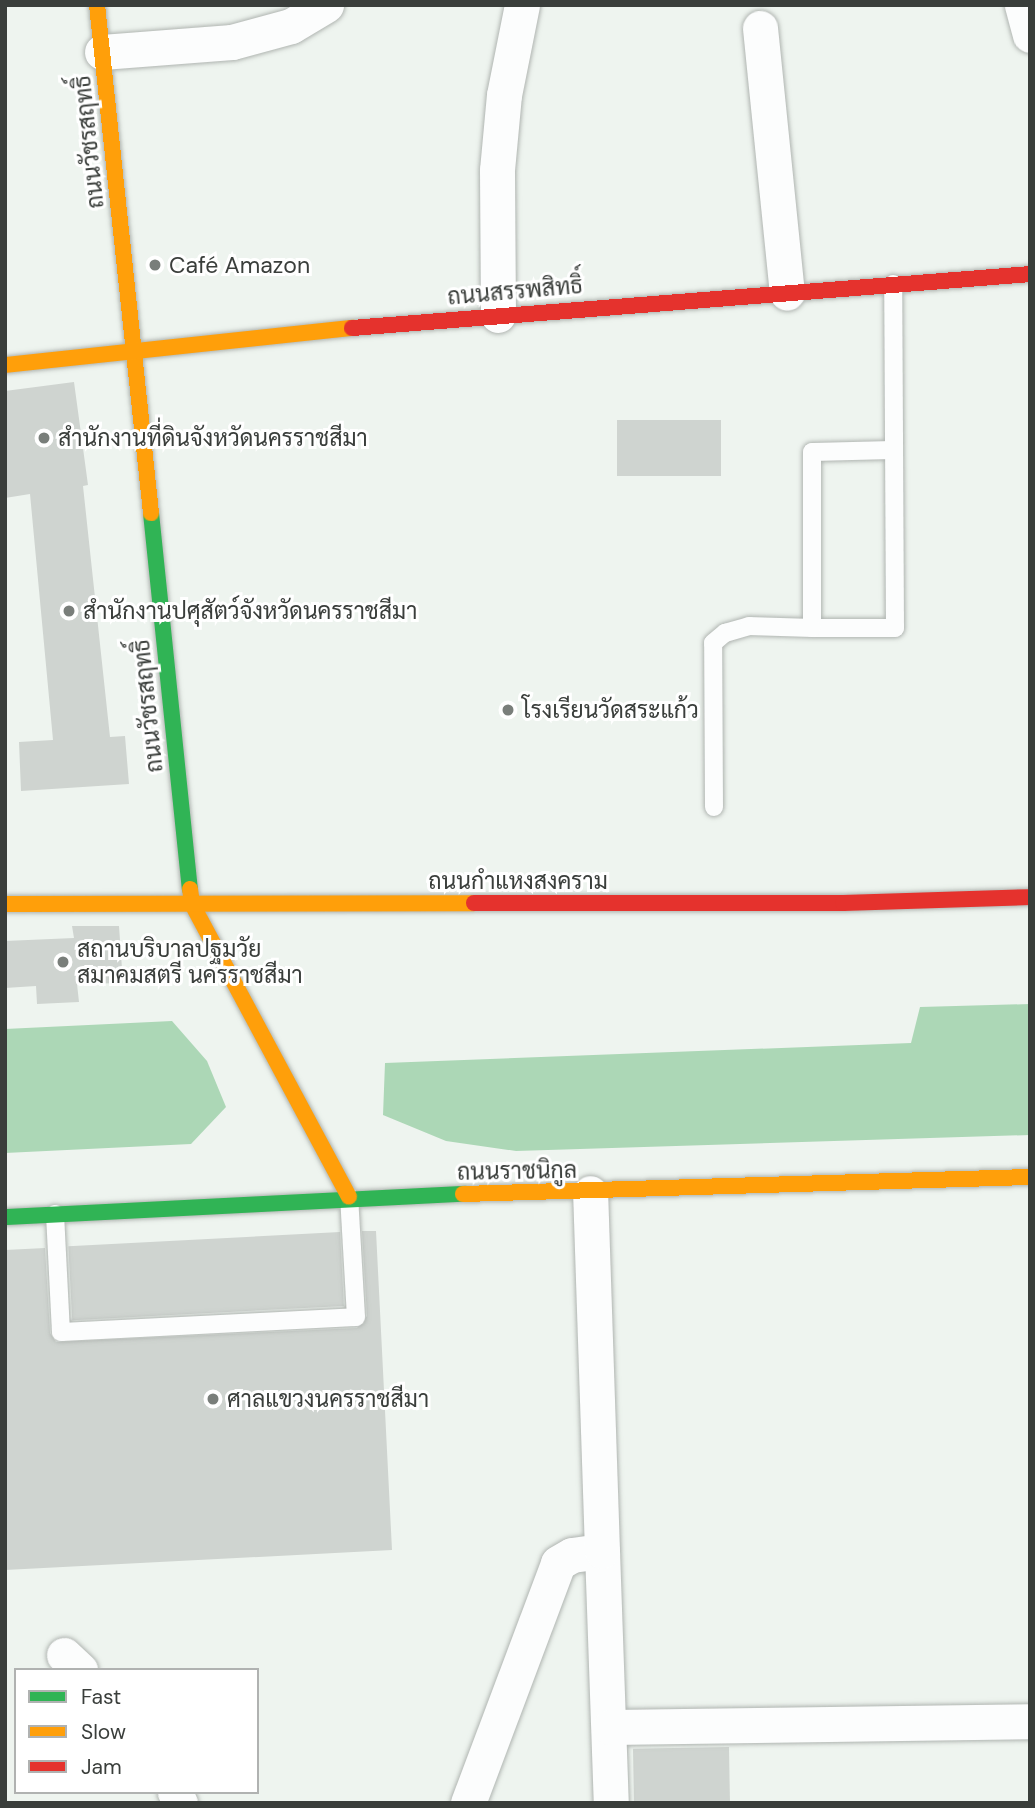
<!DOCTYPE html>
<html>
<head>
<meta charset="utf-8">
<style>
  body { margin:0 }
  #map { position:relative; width:1035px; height:1808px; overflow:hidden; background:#eef4ef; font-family:"DM Sans",Sarabun,sans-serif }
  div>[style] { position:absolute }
  .water>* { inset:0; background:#acd7b6 }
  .building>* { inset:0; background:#cfd4d0; transform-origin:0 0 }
  .roads { filter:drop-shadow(0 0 2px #b0b5b1) drop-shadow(0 0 2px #b0b5b1) }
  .lane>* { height:18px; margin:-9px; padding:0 9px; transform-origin:9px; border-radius:9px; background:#fcfdfd }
  .street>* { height:35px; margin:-17.5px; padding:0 17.5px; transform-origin:17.5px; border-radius:17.5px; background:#fcfdfd }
  .fast>* { height:16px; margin:-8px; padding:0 8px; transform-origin:8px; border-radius:8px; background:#30b455 }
  .slow>* { height:16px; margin:-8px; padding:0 8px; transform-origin:8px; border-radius:8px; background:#ff9f0a }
  .jam>* { height:16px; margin:-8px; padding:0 8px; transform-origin:8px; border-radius:8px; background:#e5322d }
  .dots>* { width:19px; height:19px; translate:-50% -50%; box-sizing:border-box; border:4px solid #fff; border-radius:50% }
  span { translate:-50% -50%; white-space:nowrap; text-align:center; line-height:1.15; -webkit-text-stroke:6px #fff; paint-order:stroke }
  .street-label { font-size:23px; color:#3a3e3b }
  .poi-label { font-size:23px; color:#3a3e3b }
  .left { translate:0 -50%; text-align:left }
  .frame { position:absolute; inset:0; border:7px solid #3a3e3b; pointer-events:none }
  .legend { position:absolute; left:14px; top:1668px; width:245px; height:126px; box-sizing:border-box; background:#fff; border:2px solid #b0b2b1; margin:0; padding:9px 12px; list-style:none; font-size:21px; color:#3a3e3b }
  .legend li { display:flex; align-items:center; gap:14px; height:35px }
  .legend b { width:35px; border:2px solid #b0b2b1 }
</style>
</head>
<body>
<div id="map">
  <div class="water">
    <div style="clip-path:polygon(1030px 1004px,1030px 1135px,516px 1151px,446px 1141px,383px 1115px,385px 1063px,911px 1043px,920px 1007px)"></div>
    <div style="clip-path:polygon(172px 1021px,207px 1061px,226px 1107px,191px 1144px,5px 1153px,5px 1029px)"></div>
  </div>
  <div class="building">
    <div style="clip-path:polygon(74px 382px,88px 485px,83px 486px,110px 737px,125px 736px,129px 784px,21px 791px,19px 742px,53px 740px,30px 494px,5px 498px,5px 391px)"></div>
    <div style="left:721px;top:420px;width:56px;height:104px;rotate:90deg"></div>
    <div style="clip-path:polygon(72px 926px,119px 926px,123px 983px,77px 984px,79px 1002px,37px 1004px,36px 986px,5px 988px,5px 941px,74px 938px)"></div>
    <div style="clip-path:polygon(362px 1231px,376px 1231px,392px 1550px,5px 1570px,5px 1250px,45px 1248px,50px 1333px,56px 1342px,357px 1328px,367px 1316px)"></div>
    <div style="left:340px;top:1232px;width:74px;height:272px;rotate:87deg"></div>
    <div style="left:729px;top:1747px;width:56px;height:96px;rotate:89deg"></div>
  </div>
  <div class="roads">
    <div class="lane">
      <div style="left:893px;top:450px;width:81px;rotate:178.6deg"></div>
      <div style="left:812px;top:452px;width:176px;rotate:90deg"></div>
      <div style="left:812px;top:628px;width:83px"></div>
      <div style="left:895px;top:628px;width:344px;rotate:-90.3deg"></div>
      <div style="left:714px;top:807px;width:164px;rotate:-90.3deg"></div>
      <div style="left:713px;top:643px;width:16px;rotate:-40deg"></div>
      <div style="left:725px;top:633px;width:25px;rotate:-16deg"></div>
      <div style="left:749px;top:626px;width:63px;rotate:1.8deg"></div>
      <div style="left:55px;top:1214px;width:118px;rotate:87.1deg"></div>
      <div style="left:61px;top:1332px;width:295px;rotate:-2.9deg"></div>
      <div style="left:356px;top:1317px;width:120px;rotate:-93.3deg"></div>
    </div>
    <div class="street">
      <div style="left:1022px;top:5px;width:31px;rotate:75deg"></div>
      <div style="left:760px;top:28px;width:266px;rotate:84.2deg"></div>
      <div style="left:102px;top:52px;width:130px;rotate:-4.4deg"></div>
      <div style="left:232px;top:42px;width:61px;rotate:-15.2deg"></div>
      <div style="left:291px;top:26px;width:41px;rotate:-31deg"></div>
      <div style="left:498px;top:315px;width:145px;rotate:-90.4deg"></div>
      <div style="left:497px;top:170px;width:75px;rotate:-84.7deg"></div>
      <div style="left:504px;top:95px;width:92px;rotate:-78.7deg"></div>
      <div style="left:602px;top:1551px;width:252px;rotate:88deg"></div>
      <div style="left:64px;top:1655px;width:22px;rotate:43deg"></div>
      <div style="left:610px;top:1727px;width:420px;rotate:-0.8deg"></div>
      <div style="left:175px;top:1792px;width:12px;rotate:66deg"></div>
      <div style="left:468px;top:1803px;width:256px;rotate:-69.4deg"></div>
      <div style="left:558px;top:1563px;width:16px;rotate:-30deg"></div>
      <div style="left:572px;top:1555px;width:30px;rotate:-8deg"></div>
      <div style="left:602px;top:1551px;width:358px;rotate:-91.9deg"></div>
    </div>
    <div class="fast">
      <div style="left:151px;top:513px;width:378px;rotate:84.1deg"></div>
      <div style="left:5px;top:1217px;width:459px;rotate:-2.9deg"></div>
    </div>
    <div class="slow">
      <div style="left:97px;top:5px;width:511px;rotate:83.93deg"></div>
      <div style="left:5px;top:365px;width:349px;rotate:-6.1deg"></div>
      <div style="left:190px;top:889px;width:15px;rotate:82deg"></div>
      <div style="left:192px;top:904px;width:332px;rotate:61.8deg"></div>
      <div style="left:5px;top:904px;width:469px;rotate:-0.1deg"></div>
      <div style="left:463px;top:1194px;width:567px;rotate:-1.72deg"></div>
    </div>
    <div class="jam">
      <div style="left:352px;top:328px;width:680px;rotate:-4.55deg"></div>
      <div style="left:474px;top:903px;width:369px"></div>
      <div style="left:843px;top:903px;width:187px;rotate:-1.8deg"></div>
    </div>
  </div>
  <div class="dots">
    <div style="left:155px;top:265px;background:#797e7a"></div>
    <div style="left:44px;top:438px;background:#797e7a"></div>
    <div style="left:69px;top:611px;background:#797e7a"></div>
    <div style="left:508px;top:710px;background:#797e7a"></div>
    <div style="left:63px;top:962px;background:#797e7a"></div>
    <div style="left:213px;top:1399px;background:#797e7a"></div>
  </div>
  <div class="street-label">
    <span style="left:89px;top:142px;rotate:-96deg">ถนนวัชรสฤทธิ์</span>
    <span style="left:515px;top:291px;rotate:-5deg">ถนนสรรพสิทธิ์</span>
    <span style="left:148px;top:706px;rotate:-96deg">ถนนวัชรสฤทธิ์</span>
    <span style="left:518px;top:881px">ถนนกำแหงสงคราม</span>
    <span style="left:517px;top:1171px;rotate:-1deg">ถนนราชนิกูล</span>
  </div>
  <div class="poi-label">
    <span class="left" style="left:169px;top:265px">Café Amazon</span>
    <span class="left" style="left:58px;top:438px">สำนักงานที่ดินจังหวัดนครราชสีมา</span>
    <span class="left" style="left:83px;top:611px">สำนักงานปศุสัตว์จังหวัดนครราชสีมา</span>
    <span class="left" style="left:522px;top:710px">โรงเรียนวัดสระแก้ว</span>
    <span class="left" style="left:77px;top:962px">สถานบริบาลปฐมวัย<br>สมาคมสตรี นครราชสีมา</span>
    <span class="left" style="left:227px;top:1399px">ศาลแขวงนครราชสีมา</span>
  </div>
  <div class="frame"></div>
  <ul class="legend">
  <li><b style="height:9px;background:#30b455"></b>Fast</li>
  <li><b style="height:9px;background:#ff9f0a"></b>Slow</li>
  <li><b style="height:9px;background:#e5322d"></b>Jam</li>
  </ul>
</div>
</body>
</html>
